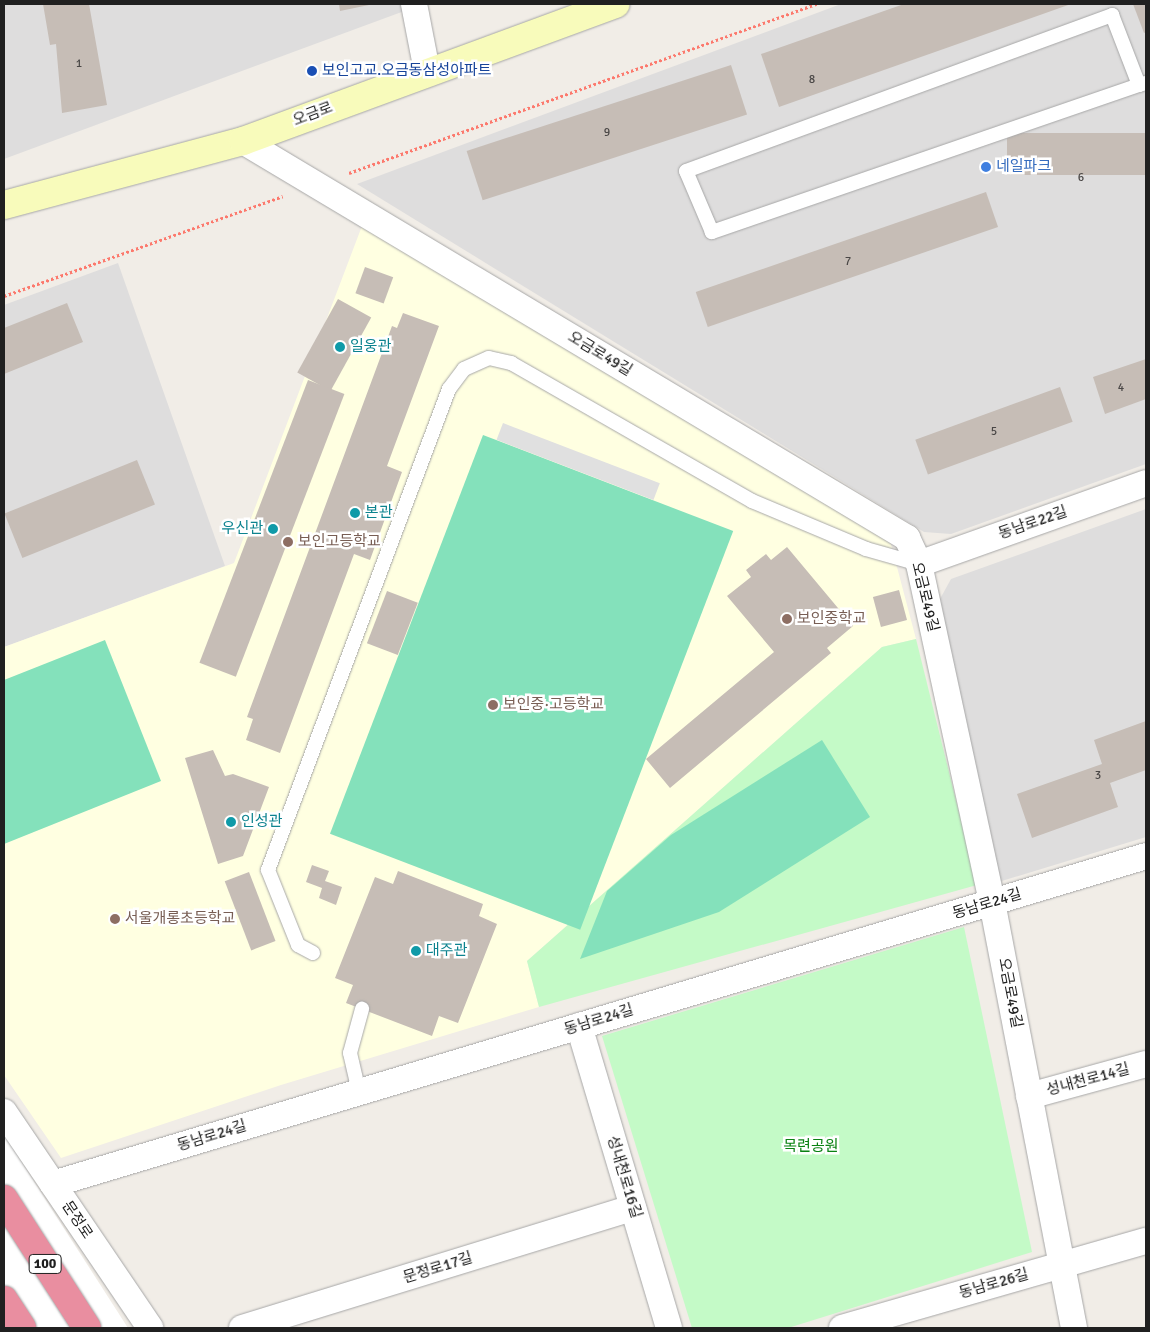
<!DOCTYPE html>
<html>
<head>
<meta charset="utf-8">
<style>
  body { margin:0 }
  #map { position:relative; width:1150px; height:1332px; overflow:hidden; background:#f1ede7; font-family:Signika,"Noto Sans KR",sans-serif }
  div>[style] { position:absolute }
  .residential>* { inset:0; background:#dedddd }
  .education>* { inset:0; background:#ffffe1 }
  .park>* { inset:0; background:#c4fac7 }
  .pitch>* { inset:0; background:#84e1bb; transform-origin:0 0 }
  .parking>* { inset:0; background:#e0e0e0; transform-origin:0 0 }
  .pier>* { inset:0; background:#fff }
  .building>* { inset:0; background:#c6bdb6; transform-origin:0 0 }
  .path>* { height:3px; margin-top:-1.5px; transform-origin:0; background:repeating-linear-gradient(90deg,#fc796d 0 2.5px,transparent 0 5px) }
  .roads { filter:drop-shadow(0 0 1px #a7a7a7) drop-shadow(0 0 1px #a7a7a7) }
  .lane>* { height:14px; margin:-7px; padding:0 7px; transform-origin:7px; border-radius:7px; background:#fff }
  .street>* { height:26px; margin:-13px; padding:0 13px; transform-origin:13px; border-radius:13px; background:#fff }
  .secondary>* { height:28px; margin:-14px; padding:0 14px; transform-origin:14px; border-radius:14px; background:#f8fbbb }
  .highway>* { height:28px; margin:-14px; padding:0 14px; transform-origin:14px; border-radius:14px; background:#e98ea0 }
  .dots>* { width:14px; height:14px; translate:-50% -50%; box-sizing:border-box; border:2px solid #fff; border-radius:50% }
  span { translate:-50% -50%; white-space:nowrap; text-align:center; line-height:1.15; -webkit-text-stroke:5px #fff; paint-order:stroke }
  .number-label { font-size:12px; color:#4a4746 }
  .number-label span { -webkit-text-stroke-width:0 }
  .shield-label span { padding:1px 4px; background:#fff; border:1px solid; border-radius:4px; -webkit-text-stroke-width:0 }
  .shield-label { font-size:14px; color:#202020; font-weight:700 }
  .transit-label { font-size:15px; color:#164399 }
  .left { translate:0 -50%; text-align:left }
  .street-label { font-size:15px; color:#202020 }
  .shop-label { font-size:15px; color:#366cbe }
  .culture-label { font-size:15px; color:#0d838f }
  .right { translate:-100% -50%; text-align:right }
  .education-label { font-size:15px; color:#785e54 }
  .park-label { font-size:15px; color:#0a8212 }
  .frame { position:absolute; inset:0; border:5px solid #202020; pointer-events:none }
</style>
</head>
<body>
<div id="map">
  <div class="residential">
    <div style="clip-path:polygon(4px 4px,406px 4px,407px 10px,4px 159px)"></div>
    <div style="clip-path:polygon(841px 4px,1146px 4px,1146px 464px,951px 534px,924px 532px,357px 184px)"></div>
    <div style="clip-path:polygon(118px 263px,225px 566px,4px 647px,4px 305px)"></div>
    <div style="clip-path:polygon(1146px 509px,1146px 837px,992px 884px,940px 599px,951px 579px)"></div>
  </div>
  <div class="education">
    <div style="clip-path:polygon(365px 218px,888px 533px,916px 639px,882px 647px,527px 961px,539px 1007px,281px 1085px,61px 1158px,4px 1075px,4px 647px,234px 563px)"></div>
  </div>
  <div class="park">
    <div style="clip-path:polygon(916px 639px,977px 885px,539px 1007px,527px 961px,882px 647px)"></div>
    <div style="clip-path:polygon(964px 927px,1032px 1252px,788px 1328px,692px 1328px,602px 1036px)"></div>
  </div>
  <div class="pitch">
    <div style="left:483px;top:435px;width:268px;height:427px;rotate:21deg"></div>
    <div style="clip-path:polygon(105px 640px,161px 781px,4px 844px,4px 680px)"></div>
    <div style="clip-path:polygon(822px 740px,870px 817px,719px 912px,580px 959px,607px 891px,671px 835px)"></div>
  </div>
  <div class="parking">
    <div style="left:503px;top:423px;width:168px;height:18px;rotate:21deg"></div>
  </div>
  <div class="pier">
    <div style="clip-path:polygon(4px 1135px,128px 1328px,4px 1328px)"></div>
  </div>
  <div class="building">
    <div style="clip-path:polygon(43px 4px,89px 4px,107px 105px,62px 113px,56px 44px,50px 45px)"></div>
    <div style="clip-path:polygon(339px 4px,369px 4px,369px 5px,340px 11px)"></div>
    <div style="clip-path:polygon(904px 4px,1071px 4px,779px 107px,761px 54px)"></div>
    <div style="clip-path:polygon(1133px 4px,1146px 4px,1146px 32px,1144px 33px)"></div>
    <div style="left:731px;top:65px;width:52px;height:278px;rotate:72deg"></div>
    <div style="left:1146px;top:133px;width:42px;height:139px;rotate:90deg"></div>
    <div style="left:986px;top:192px;width:37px;height:307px;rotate:71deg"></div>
    <div style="left:365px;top:267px;width:30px;height:28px;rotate:20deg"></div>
    <div style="left:338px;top:299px;width:38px;height:84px;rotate:29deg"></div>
    <div style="clip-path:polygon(67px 303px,83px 342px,4px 374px,4px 328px)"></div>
    <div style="clip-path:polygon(403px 313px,439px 326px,387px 466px,402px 472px,370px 560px,354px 554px,280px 753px,246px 740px,253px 719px,247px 717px,392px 326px,397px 328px)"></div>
    <div style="clip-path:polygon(1146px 359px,1146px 399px,1105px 414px,1093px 377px)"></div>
    <div style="left:308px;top:380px;width:39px;height:303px;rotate:21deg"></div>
    <div style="left:1060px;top:387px;width:37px;height:154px;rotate:70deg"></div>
    <div style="left:137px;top:460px;width:48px;height:143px;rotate:68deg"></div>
    <div style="clip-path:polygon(787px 547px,853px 626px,827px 648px,831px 653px,670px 788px,646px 759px,774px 652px,727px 596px,751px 577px,746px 570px,766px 554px,771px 560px)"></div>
    <div style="left:899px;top:590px;width:31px;height:27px;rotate:75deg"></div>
    <div style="left:387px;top:591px;width:33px;height:56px;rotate:21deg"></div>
    <div style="clip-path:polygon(1146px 721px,1146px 770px,1110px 783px,1118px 807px,1032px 838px,1017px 794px,1102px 764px,1094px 740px)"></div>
    <div style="clip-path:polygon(213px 750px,225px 776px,233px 774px,269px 787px,243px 856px,218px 864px,185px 758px)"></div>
    <div style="clip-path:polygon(312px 865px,329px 871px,325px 881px,342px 887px,336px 905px,319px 898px,322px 888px,306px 882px)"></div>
    <div style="clip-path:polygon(398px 871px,483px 904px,479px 916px,497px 924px,458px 1023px,439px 1016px,432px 1036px,346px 1003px,353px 985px,335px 978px,375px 877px,393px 884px)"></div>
    <div style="left:249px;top:872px;width:74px;height:26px;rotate:69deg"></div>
  </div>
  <div class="path">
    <div style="left:349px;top:173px;width:498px;rotate:-19.9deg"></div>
    <div style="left:4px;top:296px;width:296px;rotate:-19.7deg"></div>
  </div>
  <div class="roads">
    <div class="lane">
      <div style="left:1139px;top:85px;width:452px;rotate:161deg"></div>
      <div style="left:712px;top:232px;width:66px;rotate:-113.1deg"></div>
      <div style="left:686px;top:171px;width:454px;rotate:-20.1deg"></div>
      <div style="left:1112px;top:15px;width:75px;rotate:68.9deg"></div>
      <div style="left:1139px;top:85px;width:7px;rotate:-16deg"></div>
      <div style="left:313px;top:953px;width:17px;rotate:-152deg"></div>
      <div style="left:298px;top:945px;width:81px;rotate:-111.8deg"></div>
      <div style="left:268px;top:870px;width:514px;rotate:-69.38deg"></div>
      <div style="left:449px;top:389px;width:25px;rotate:-53deg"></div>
      <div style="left:464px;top:369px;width:27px;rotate:-24deg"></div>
      <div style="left:489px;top:358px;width:23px;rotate:13deg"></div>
      <div style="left:511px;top:363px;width:278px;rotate:29.8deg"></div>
      <div style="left:752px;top:501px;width:124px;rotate:22.8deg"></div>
      <div style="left:866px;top:549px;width:55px;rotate:15.8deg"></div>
      <div style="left:359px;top:1092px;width:40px;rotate:-103deg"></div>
      <div style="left:350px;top:1053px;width:46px;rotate:-74.7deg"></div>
    </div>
    <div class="street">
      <div style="left:414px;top:4px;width:68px;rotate:79deg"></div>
      <div style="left:243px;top:141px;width:774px;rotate:30.87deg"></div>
      <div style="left:907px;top:538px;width:29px;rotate:65deg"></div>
      <div style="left:919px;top:564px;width:346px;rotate:77.8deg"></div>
      <div style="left:992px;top:902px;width:434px;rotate:79.1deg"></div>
      <div style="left:919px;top:564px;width:241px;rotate:-19.6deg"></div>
      <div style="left:579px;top:1026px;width:315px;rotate:73.4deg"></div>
      <div style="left:1029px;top:1096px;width:121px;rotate:-15.3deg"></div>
      <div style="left:4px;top:1112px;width:261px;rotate:55.9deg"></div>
      <div style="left:53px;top:1184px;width:1141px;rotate:-16.7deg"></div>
      <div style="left:242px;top:1328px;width:409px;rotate:-17.1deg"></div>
      <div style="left:842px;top:1328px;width:316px;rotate:-16deg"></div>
    </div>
    <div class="secondary">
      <div style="left:4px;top:205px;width:247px;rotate:-15deg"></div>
      <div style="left:243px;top:141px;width:397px;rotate:-20.2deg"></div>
    </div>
    <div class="highway">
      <div style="left:4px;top:1199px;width:153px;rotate:57.2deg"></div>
      <div style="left:4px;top:1300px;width:33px;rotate:57deg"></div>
    </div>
  </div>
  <div class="dots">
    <div style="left:312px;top:71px;background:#1a4fb4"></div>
    <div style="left:986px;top:167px;background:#3f7fe0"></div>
    <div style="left:340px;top:347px;background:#0f9aa8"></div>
    <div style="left:355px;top:513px;background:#0f9aa8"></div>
    <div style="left:273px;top:529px;background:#0f9aa8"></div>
    <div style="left:288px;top:542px;background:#8d6e63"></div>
    <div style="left:787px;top:619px;background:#8d6e63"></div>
    <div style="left:493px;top:705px;background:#8d6e63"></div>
    <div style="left:231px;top:822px;background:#0f9aa8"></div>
    <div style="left:115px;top:919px;background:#8d6e63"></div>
    <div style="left:416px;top:951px;background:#0f9aa8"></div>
  </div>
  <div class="number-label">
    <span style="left:79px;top:64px">1</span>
    <span style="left:812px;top:80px">8</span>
    <span style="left:607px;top:133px">9</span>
    <span style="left:1081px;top:178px">6</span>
    <span style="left:848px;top:262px">7</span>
    <span style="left:1121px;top:388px">4</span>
    <span style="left:994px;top:432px">5</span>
    <span style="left:1098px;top:776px">3</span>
  </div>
  <div class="shield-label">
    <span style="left:45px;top:1264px">100</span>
  </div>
  <div class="transit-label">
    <span class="left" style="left:322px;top:71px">보인고교.오금동삼성아파트</span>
  </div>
  <div class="street-label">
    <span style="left:313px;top:114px;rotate:-21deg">오금로</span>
    <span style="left:600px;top:354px;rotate:31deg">오금로49길</span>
    <span style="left:1033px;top:523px;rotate:-19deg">동남로22길</span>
    <span style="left:925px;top:597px;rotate:76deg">오금로49길</span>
    <span style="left:987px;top:904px;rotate:-17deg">동남로24길</span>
    <span style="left:1010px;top:993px;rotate:79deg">오금로49길</span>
    <span style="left:599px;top:1020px;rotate:-17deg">동남로24길</span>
    <span style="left:1088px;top:1080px;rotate:-15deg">성내천로14길</span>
    <span style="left:212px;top:1136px;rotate:-17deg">동남로24길</span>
    <span style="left:624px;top:1177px;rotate:73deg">성내천로16길</span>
    <span style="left:77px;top:1220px;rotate:56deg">문정로</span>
    <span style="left:438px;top:1268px;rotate:-17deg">문정로17길</span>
    <span style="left:994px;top:1284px;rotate:-16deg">동남로26길</span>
  </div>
  <div class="shop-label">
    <span class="left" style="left:996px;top:167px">네일파크</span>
  </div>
  <div class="culture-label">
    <span class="left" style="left:350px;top:347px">일웅관</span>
    <span class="left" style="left:365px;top:513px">본관</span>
    <span class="right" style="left:263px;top:529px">우신관</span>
    <span class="left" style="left:241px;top:822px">인성관</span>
    <span class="left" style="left:426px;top:951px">대주관</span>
  </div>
  <div class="education-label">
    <span class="left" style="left:298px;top:542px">보인고등학교</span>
    <span class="left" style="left:797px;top:619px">보인중학교</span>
    <span class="left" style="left:503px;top:705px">보인중·고등학교</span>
    <span class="left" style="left:125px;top:919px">서울개롱초등학교</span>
  </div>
  <div class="park-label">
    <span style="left:811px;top:1147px">목련공원</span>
  </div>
  <div class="frame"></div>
</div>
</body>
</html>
